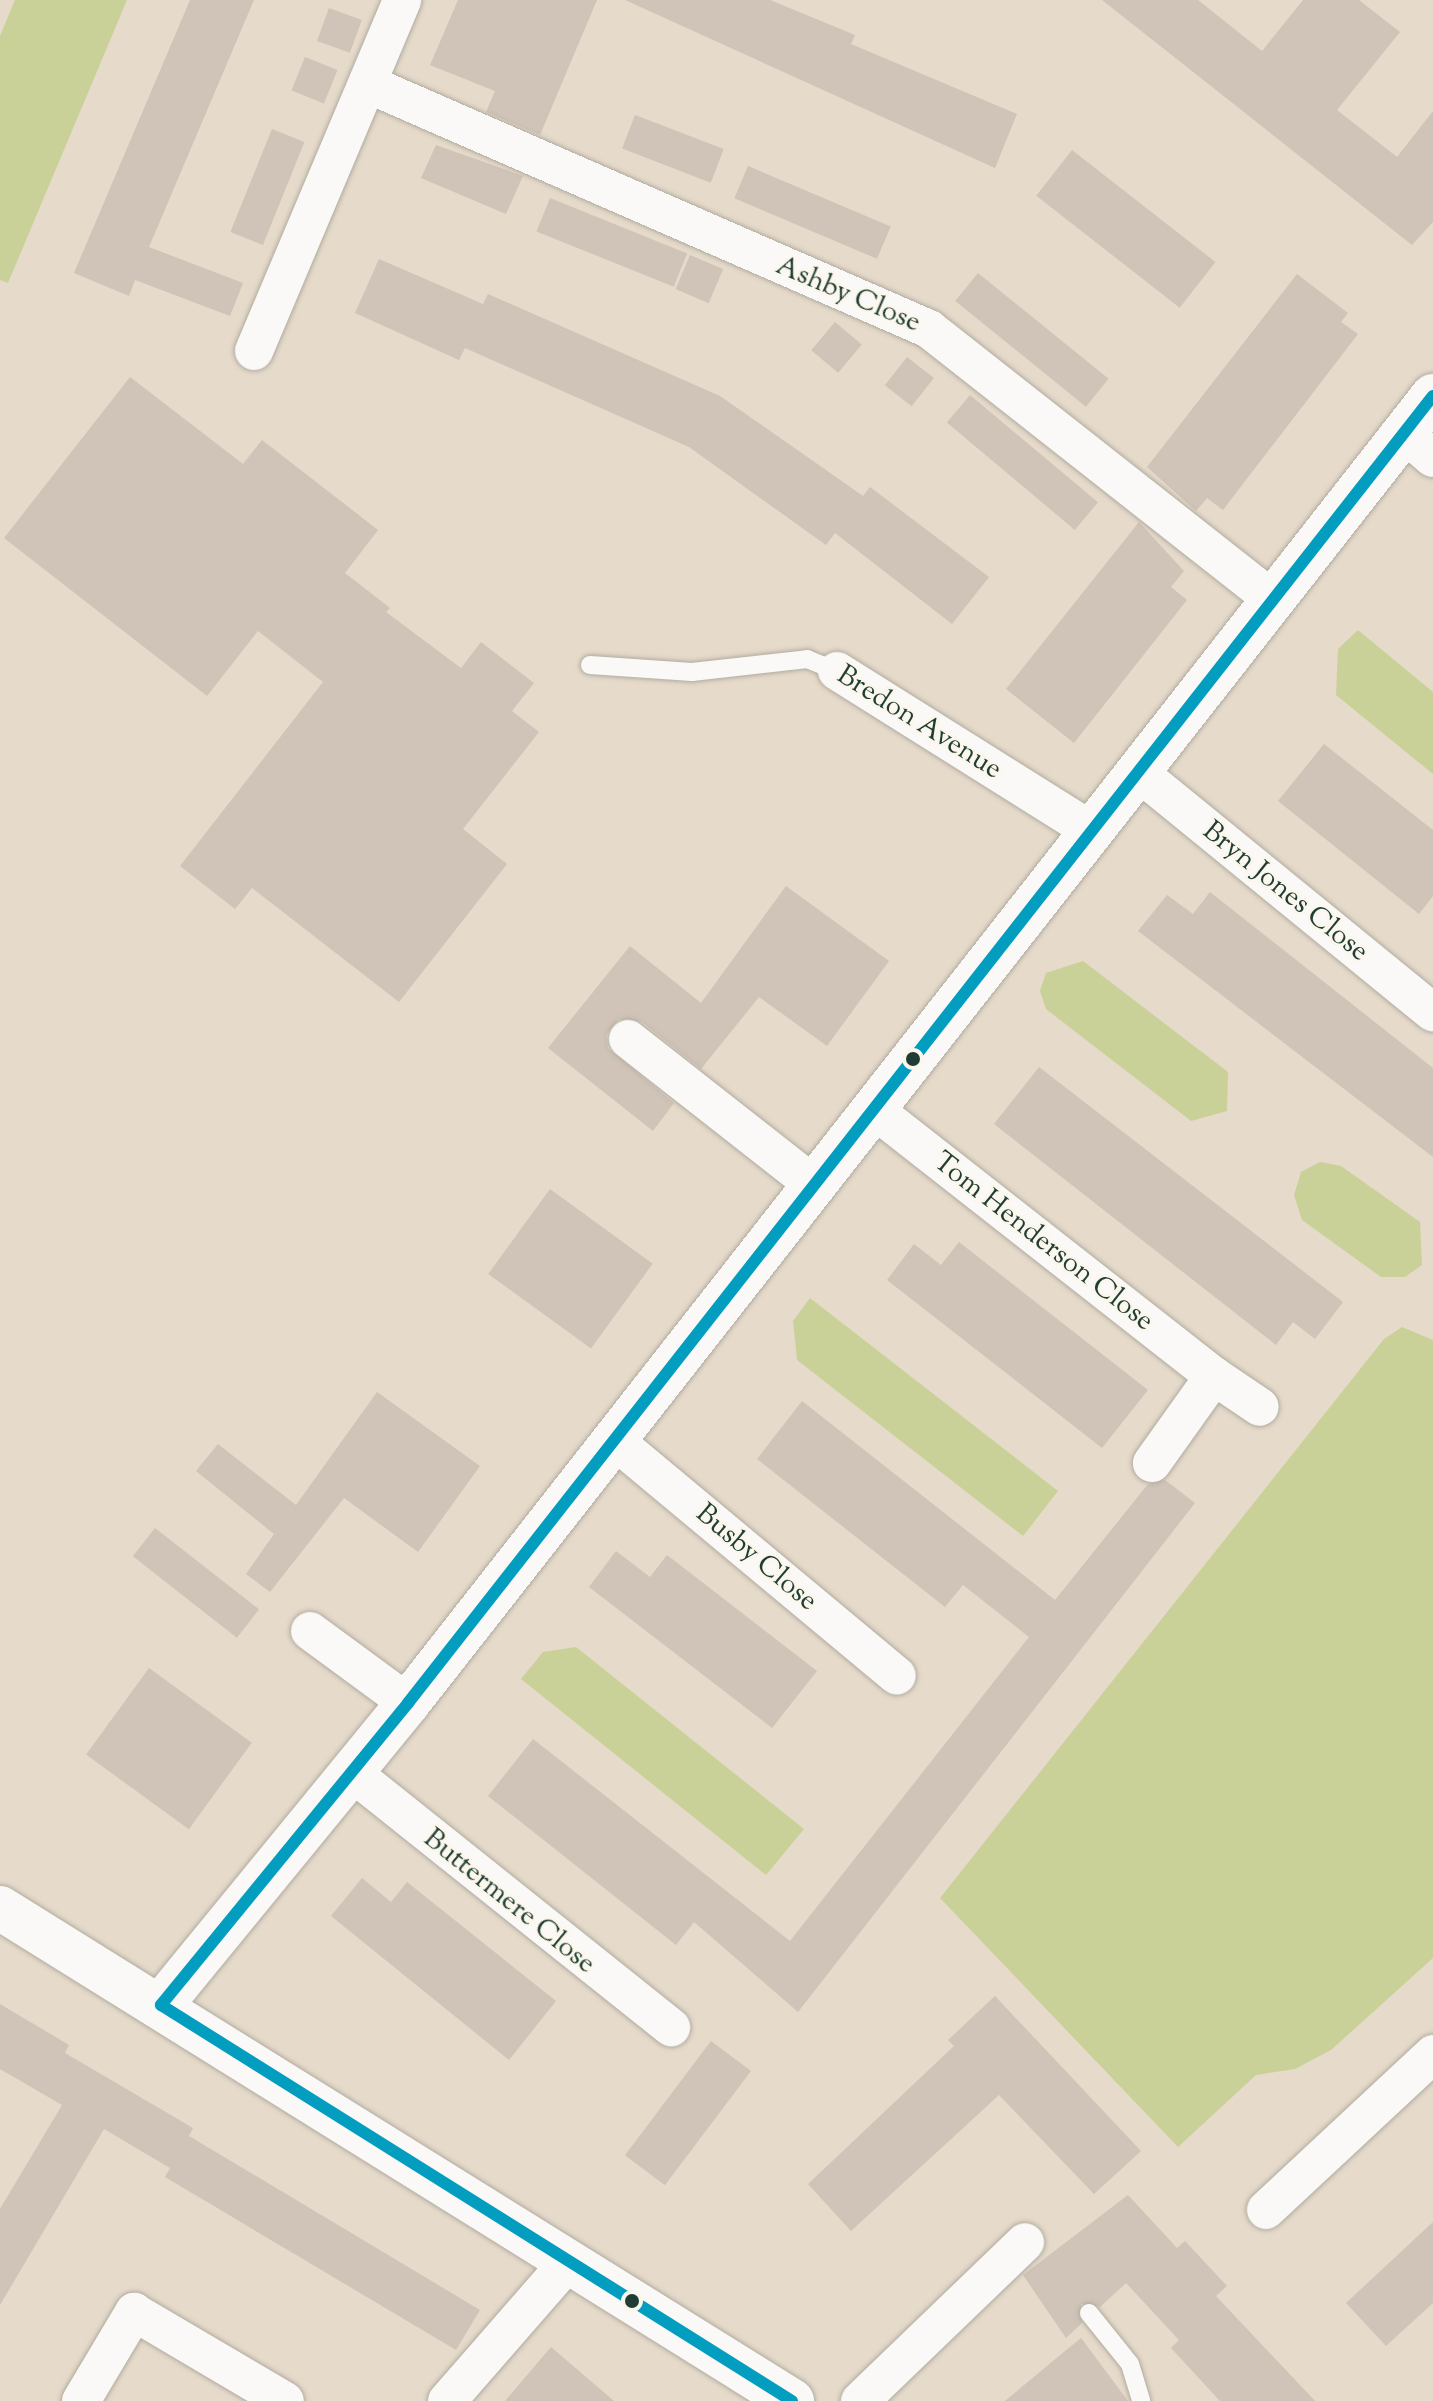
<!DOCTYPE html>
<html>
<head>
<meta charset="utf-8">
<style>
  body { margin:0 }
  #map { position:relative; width:1433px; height:2401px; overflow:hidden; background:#e6daca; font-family:"Sorts Mill Goudy",serif }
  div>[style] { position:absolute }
  .green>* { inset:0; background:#c9d198 }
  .building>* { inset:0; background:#d0c3b7; transform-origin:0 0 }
  .roads { filter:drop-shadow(0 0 2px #b0aca0) drop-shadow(0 0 2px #b0aca0) }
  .service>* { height:18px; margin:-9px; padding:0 9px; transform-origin:9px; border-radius:9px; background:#fbf9f7 }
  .minor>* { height:38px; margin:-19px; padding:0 19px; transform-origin:19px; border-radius:19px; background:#fbf9f7 }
  .tertiary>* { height:44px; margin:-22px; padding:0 22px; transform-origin:22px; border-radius:22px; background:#fbf9f7 }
  .bus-1>* { height:12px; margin:-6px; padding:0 6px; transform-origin:6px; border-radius:6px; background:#039ebf }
  .dots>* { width:22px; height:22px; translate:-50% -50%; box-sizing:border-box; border:4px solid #fbf7ec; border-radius:50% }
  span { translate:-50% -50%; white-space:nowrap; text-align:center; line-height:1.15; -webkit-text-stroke:6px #fbf7ec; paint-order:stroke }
  .street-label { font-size:28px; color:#1f3d34 }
</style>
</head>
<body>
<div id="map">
  <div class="green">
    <div style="clip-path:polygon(15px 0,127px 0,8px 283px,0 280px,0 36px)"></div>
    <div style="clip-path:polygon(1358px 630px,1433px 692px,1433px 774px,1336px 695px,1338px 649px)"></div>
    <div style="clip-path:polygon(1083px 961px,1228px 1072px,1227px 1111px,1191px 1121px,1046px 1009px,1040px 991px,1046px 973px)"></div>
    <div style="clip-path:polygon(1320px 1162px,1341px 1166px,1420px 1222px,1422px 1265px,1405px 1277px,1381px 1277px,1302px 1220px,1294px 1195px,1301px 1172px)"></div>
    <div style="clip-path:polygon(810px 1298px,1058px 1491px,1023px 1536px,797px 1360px,793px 1321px)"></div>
    <div style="clip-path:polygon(1402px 1327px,1433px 1340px,1433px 1958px,1331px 2050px,1295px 2069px,1256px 2075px,1178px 2147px,940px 1898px,1384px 1339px)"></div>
    <div style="clip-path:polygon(576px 1647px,804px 1829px,766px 1875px,521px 1679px,543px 1652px)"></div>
  </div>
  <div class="building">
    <div style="clip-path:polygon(190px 0,254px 0,149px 247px,243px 283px,230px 316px,135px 280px,129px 296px,74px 273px)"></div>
    <div style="clip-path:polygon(458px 0,597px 0,540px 135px,486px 112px,495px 91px,430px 65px)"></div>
    <div style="clip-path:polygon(625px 0,770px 0,855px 35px,851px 44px,1017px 114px,995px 168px)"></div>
    <div style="clip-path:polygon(1102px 0,1198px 0,1262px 51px,1303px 0,1359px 0,1400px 32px,1337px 110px,1397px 157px,1433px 111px,1433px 222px,1412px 245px)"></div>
    <div style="left:329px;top:8px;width:35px;height:35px;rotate:20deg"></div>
    <div style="left:305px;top:57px;width:35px;height:36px;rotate:22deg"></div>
    <div style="left:635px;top:115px;width:95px;height:36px;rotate:21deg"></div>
    <div style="left:272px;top:129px;width:35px;height:111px;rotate:22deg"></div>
    <div style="clip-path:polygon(436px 145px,523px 176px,506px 214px,421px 178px)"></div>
    <div style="left:1072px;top:150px;width:182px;height:58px;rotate:38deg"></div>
    <div style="left:748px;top:166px;width:155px;height:35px;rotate:23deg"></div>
    <div style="left:550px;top:198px;width:148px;height:36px;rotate:22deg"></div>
    <div style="left:690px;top:255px;width:36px;height:37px;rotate:23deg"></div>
    <div style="clip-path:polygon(379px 259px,483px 304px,488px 294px,720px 396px,863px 496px,870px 487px,989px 577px,952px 624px,835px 533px,826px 545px,689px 447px,465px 348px,459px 360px,355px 313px)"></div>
    <div style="left:978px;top:273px;width:168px;height:36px;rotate:39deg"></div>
    <div style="clip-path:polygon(1297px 274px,1348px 313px,1341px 322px,1358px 334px,1223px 510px,1207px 498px,1196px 511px,1147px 467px)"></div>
    <div style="left:835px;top:322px;width:35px;height:37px;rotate:40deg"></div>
    <div style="left:907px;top:357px;width:34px;height:36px;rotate:38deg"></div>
    <div style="clip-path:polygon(130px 377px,243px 464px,262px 440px,378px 530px,345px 573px,390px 608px,386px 612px,461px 668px,481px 642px,534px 683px,512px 711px,539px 732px,463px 829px,507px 864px,399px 1002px,252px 888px,235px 909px,180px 866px,323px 682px,258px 631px,207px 696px,4px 538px)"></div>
    <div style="left:970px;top:395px;width:167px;height:36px;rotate:40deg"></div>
    <div style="clip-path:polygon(1139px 522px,1184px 571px,1171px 587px,1187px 600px,1074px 743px,1006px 689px)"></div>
    <div style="clip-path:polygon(1324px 744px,1433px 830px,1433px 896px,1419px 914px,1278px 801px)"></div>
    <div style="clip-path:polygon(786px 886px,889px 961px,827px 1046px,759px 997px,701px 1069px,642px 1022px,619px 1019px,606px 1035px,608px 1048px,674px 1103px,653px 1131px,548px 1048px,630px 946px,701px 1003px)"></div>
    <div style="clip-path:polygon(1210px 892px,1433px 1068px,1433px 1157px,1138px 931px,1167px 895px,1193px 914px)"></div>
    <div style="clip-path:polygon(1039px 1067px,1343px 1302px,1315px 1339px,1293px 1322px,1276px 1345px,994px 1124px)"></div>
    <div style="left:550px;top:1189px;width:127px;height:105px;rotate:36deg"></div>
    <div style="clip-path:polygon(959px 1242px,1148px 1390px,1102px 1448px,887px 1280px,914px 1244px,941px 1265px)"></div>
    <div style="clip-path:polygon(377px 1392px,480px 1466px,418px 1552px,344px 1498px,270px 1592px,246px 1574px,274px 1534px,196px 1471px,218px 1444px,296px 1505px)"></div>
    <div style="clip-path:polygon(802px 1401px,1055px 1600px,1148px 1484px,1165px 1480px,1195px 1503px,798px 2012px,694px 1922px,676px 1945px,488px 1796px,533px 1739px,790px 1941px,1029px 1637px,963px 1585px,945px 1607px,757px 1459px)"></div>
    <div style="left:155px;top:1528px;width:132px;height:36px;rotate:38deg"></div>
    <div style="clip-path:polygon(616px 1551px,650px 1577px,667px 1555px,817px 1671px,772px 1728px,589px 1587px)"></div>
    <div style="left:149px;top:1668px;width:127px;height:107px;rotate:36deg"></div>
    <div style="clip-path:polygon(362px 1878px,391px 1902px,407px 1882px,556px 2001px,509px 2060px,331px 1916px)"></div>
    <div style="clip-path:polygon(995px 1996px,1141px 2151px,1094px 2194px,999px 2095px,851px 2231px,808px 2184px,954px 2046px,948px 2040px)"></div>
    <div style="clip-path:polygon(0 2004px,69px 2045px,65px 2053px,193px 2128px,189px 2136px,480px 2310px,456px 2350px,165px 2177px,170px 2168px,104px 2129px,0 2305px,0 2209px,62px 2105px,0 2069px)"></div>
    <div style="left:711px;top:2041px;width:50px;height:143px;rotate:37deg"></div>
    <div style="clip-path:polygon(1128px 2195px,1177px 2248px,1185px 2241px,1227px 2286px,1216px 2296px,1315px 2401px,1220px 2401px,1171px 2348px,1179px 2340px,1126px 2283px,1100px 2307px,1081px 2304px,1082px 2323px,1066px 2338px,1023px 2275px)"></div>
    <div style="clip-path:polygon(1433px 2222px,1433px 2303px,1386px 2346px,1346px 2303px)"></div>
    <div style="clip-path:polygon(1081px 2338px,1128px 2401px,1005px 2401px,1059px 2356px)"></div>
    <div style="clip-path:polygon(551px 2347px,614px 2401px,505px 2401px)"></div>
  </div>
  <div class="roads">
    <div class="service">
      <div style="left:590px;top:665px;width:102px;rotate:3.9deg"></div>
      <div style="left:692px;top:672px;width:116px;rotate:-6.4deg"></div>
      <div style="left:807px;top:659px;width:32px;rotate:22deg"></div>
      <div style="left:1089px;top:2313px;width:65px;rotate:51.2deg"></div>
      <div style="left:1130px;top:2364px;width:39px;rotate:73deg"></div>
    </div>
    <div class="minor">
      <div style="left:368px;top:84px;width:612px;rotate:23.59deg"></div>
      <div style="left:929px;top:329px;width:438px;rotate:38.2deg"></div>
      <div style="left:254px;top:351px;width:381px;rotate:-67.1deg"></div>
      <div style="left:1404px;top:433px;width:38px;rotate:41deg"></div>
      <div style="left:837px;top:671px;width:301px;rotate:32.1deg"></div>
      <div style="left:1137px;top:771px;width:382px;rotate:39.2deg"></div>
      <div style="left:628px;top:1039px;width:235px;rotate:38.1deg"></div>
      <div style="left:872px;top:1108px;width:434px;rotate:38.1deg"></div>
      <div style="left:1214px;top:1376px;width:107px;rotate:125.5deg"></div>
      <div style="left:1214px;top:1376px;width:55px;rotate:34deg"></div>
      <div style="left:614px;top:1440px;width:368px;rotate:39.8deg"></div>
      <div style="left:310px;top:1631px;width:122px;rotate:36.3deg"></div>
      <div style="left:350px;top:1771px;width:411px;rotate:38.6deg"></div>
      <div style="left:1266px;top:2210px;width:229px;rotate:-43deg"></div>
      <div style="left:81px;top:2401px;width:104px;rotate:-59.2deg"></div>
      <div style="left:134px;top:2312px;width:175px;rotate:30.5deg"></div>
      <div style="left:447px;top:2401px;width:186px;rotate:-48.9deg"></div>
      <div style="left:860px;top:2401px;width:229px;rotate:-43.9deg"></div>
    </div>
    <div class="tertiary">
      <div style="left:0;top:1908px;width:933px;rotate:31.9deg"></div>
      <div style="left:161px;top:2005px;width:390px;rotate:-50.7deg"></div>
      <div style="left:408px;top:1703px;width:1661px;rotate:-51.9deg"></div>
    </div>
  </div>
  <div class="bus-1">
    <div style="left:792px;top:2401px;width:745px;rotate:-147.89deg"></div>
    <div style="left:161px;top:2005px;width:390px;rotate:-50.7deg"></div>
    <div style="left:408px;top:1703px;width:1661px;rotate:-51.9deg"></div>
  </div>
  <div class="dots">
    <div style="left:913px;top:1059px;background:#1f3d34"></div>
    <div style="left:632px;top:2301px;background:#1f3d34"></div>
  </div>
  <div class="street-label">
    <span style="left:848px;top:295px;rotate:23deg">Ashby Close</span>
    <span style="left:919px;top:723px;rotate:32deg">Bredon Avenue</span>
    <span style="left:1285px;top:892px;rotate:39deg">Bryn Jones Close</span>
    <span style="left:1043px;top:1242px;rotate:38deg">Tom Henderson Close</span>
    <span style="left:756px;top:1558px;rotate:40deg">Busby Close</span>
    <span style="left:509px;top:1902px;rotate:39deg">Buttermere Close</span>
  </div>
</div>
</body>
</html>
